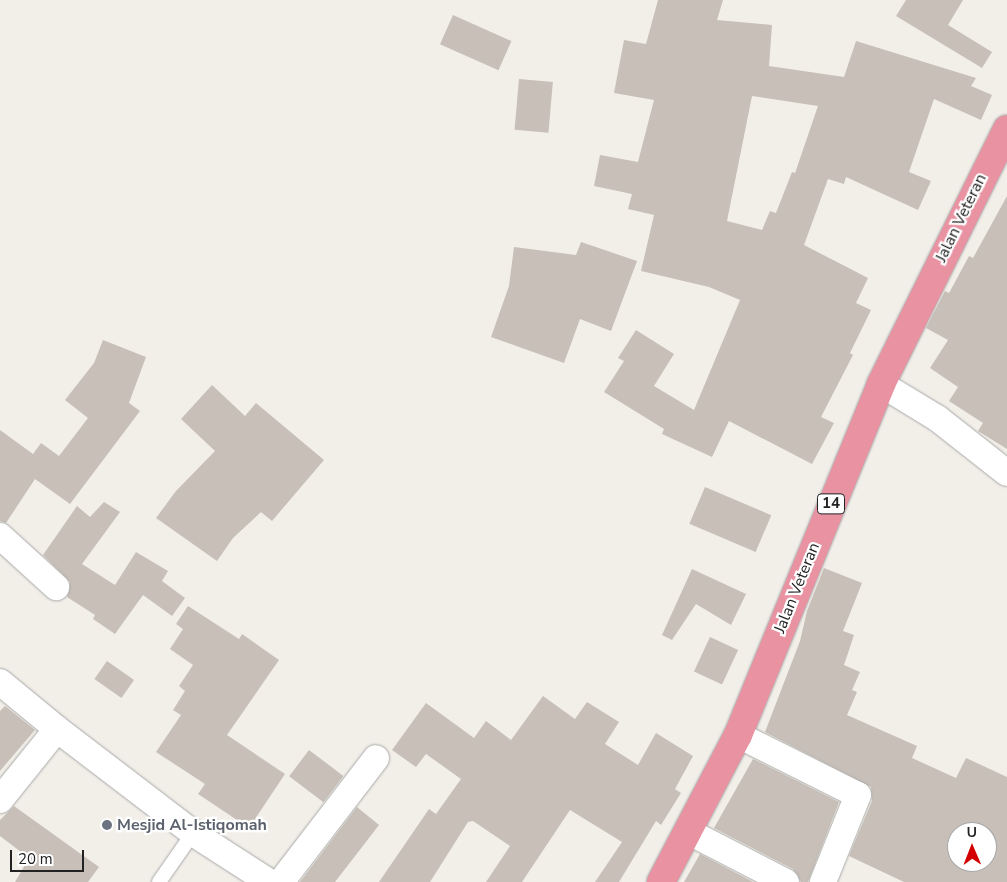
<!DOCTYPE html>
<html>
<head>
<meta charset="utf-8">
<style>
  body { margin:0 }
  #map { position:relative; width:1007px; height:882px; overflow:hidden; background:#f2efe9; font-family:"Nunito Sans",sans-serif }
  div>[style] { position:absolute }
  .building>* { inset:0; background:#c7bfb8; transform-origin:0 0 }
  .roads { filter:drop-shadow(0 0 1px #a9a9a9) drop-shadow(0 0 1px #a9a9a9) }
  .lane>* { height:14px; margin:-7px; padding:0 7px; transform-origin:7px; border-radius:7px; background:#fff }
  .street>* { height:26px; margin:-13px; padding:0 13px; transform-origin:13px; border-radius:13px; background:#fff }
  .highway>* { height:28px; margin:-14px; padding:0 14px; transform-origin:14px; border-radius:14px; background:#e892a2 }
  .dots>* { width:14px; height:14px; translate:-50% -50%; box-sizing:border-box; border:2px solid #fff; border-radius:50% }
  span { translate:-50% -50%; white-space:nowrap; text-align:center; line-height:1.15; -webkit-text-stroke:4.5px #fff; paint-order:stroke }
  .shield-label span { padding:1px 4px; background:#fff; border:1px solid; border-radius:4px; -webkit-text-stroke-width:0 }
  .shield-label { font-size:15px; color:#222; font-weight:700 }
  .street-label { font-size:16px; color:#222 }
  .worship-label { font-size:16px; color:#5b616d; font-weight:700 }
  .left { translate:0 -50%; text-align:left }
  .north { position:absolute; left:947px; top:822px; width:50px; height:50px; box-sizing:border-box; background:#fff; border:1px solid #a7a7a7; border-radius:50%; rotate:359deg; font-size:14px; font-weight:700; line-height:20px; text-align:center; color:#222 }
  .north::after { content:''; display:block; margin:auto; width:18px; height:22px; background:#d40000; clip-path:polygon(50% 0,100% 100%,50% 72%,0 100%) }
  .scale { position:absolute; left:10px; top:850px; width:74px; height:22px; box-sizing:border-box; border:2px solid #222; border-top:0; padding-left:6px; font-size:15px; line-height:18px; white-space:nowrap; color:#222; -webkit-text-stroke:4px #fff; paint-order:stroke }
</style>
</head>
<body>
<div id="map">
  <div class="building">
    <div style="clip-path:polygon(evenodd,658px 0,723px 0,717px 20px,772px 25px,769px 66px,844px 77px,856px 41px,976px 78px,971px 86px,992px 95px,981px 120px,934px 99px,909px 172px,931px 181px,918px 210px,846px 177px,844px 184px,828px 179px,804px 245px,868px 278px,856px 303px,871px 310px,850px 353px,853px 355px,821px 417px,834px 423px,812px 464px,729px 421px,712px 457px,662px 434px,664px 429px,604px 392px,624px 361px,618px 358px,636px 330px,674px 354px,654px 386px,694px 410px,740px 300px,709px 287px,641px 271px,654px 215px,628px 209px,632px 194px,594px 186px,600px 155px,638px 162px,654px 100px,614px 93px,624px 40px,646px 44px,658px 0,752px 96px,818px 106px,795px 173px,792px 172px,776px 213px,770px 211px,762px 230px,727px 221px,752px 96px)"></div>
    <div style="clip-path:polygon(906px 0,963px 0,948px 25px,992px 52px,982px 68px,896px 16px)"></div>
    <div style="left:453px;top:15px;width:64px;height:32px;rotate:24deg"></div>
    <div style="left:519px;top:79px;width:34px;height:51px;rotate:5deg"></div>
    <div style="clip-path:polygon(1007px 196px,1007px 449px,978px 431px,983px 423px,949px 401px,958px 387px,930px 368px,948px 340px,926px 328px,945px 291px,949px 293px,969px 256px,973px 258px)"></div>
    <div style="clip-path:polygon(581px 242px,637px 261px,611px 331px,580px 319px,564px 363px,491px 337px,509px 286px,514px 247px,576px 255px)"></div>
    <div style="clip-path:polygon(103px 340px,146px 357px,129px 403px,140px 411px,70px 504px,35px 479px,6px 523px,0 521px,0 430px,33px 454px,41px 443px,59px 456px,88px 418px,65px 400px,94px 363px)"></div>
    <div style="clip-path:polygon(212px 385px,245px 416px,256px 403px,324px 460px,272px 521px,261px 512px,233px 538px,217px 561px,156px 518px,176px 491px,215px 451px,181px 419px)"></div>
    <div style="left:705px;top:487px;width:72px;height:40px;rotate:23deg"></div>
    <div style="clip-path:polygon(104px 502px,120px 512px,82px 564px,115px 585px,136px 552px,168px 571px,162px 581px,185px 598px,172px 616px,143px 595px,115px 634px,93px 619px,95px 615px,67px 597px,70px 582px,43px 555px,77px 506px,90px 517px)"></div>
    <div style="clip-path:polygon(evenodd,824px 568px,862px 583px,843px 631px,854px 635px,844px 665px,860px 672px,852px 690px,857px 692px,847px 715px,917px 746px,912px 758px,956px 778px,966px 758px,1007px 777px,1007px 882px,904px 882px,849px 856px,872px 801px,871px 787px,765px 732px,800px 641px,807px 611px,824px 568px,957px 832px,987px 832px,987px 862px,957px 862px,957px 832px)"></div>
    <div style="clip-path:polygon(692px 569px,746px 594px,731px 625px,696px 604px,672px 640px,662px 635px)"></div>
    <div style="clip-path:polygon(188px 606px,239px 639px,242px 634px,279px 660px,227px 735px,285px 774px,249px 828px,198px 794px,205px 784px,156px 752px,181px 715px,173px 710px,185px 691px,179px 686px,193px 665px,170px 649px,183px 629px,176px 624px)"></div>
    <div style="left:710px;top:637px;width:31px;height:38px;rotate:25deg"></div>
    <div style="left:107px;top:661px;width:33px;height:22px;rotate:35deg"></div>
    <div style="clip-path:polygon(543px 696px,575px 719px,587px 702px,619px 722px,605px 744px,638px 765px,656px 733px,693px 756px,675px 789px,681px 793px,661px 825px,656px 821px,619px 882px,595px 882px,622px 842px,570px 810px,522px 882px,486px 882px,510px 846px,473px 821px,468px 822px,430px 882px,379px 882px,429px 809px,436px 814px,461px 779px,426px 754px,416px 767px,392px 750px,426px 703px,474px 738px,486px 721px,511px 740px)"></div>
    <div style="clip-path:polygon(5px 706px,35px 730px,0 771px,0 711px)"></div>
    <div style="left:309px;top:750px;width:43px;height:33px;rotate:37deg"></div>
    <div style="clip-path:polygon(753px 759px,839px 802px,808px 882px,801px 882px,793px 869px,714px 828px)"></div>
    <div style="clip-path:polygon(14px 806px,99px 867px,88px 882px,15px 882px,29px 858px,0 836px,0 820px)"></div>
    <div style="clip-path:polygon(357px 807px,379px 825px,335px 882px,300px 882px)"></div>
    <div style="clip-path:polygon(700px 854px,753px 882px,684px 882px)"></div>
  </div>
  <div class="roads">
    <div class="lane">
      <div style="left:159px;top:882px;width:60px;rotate:-55.2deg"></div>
    </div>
    <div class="street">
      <div style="left:881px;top:384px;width:66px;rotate:31.3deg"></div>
      <div style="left:937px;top:418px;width:89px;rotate:38.2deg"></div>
      <div style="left:0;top:536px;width:76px;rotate:42.3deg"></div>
      <div style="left:0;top:682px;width:74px;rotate:39.5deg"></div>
      <div style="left:738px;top:735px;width:134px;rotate:26.6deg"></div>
      <div style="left:858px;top:795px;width:94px;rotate:111.9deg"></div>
      <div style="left:0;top:800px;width:91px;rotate:-51.2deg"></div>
      <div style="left:57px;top:729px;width:171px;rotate:37.4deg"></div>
      <div style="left:193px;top:833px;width:90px;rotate:32.8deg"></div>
      <div style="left:689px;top:832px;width:109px;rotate:27.3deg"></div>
      <div style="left:281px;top:882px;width:156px;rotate:-52.5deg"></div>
    </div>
    <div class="highway">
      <div style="left:661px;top:882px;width:166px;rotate:-62.4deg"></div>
      <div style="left:738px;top:735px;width:379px;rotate:-67.8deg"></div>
      <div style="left:881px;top:384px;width:284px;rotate:-63.7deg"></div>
    </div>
  </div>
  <div class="dots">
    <div style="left:107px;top:825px;background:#6b7280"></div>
  </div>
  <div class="shield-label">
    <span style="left:831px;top:504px">14</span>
  </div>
  <div class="street-label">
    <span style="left:961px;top:218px;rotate:-64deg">Jalan Veteran</span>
    <span style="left:797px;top:588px;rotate:-68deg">Jalan Veteran</span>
  </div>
  <div class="worship-label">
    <span class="left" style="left:117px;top:825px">Mesjid Al-Istiqomah</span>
  </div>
  <div class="north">U</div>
  <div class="scale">20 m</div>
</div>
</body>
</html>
